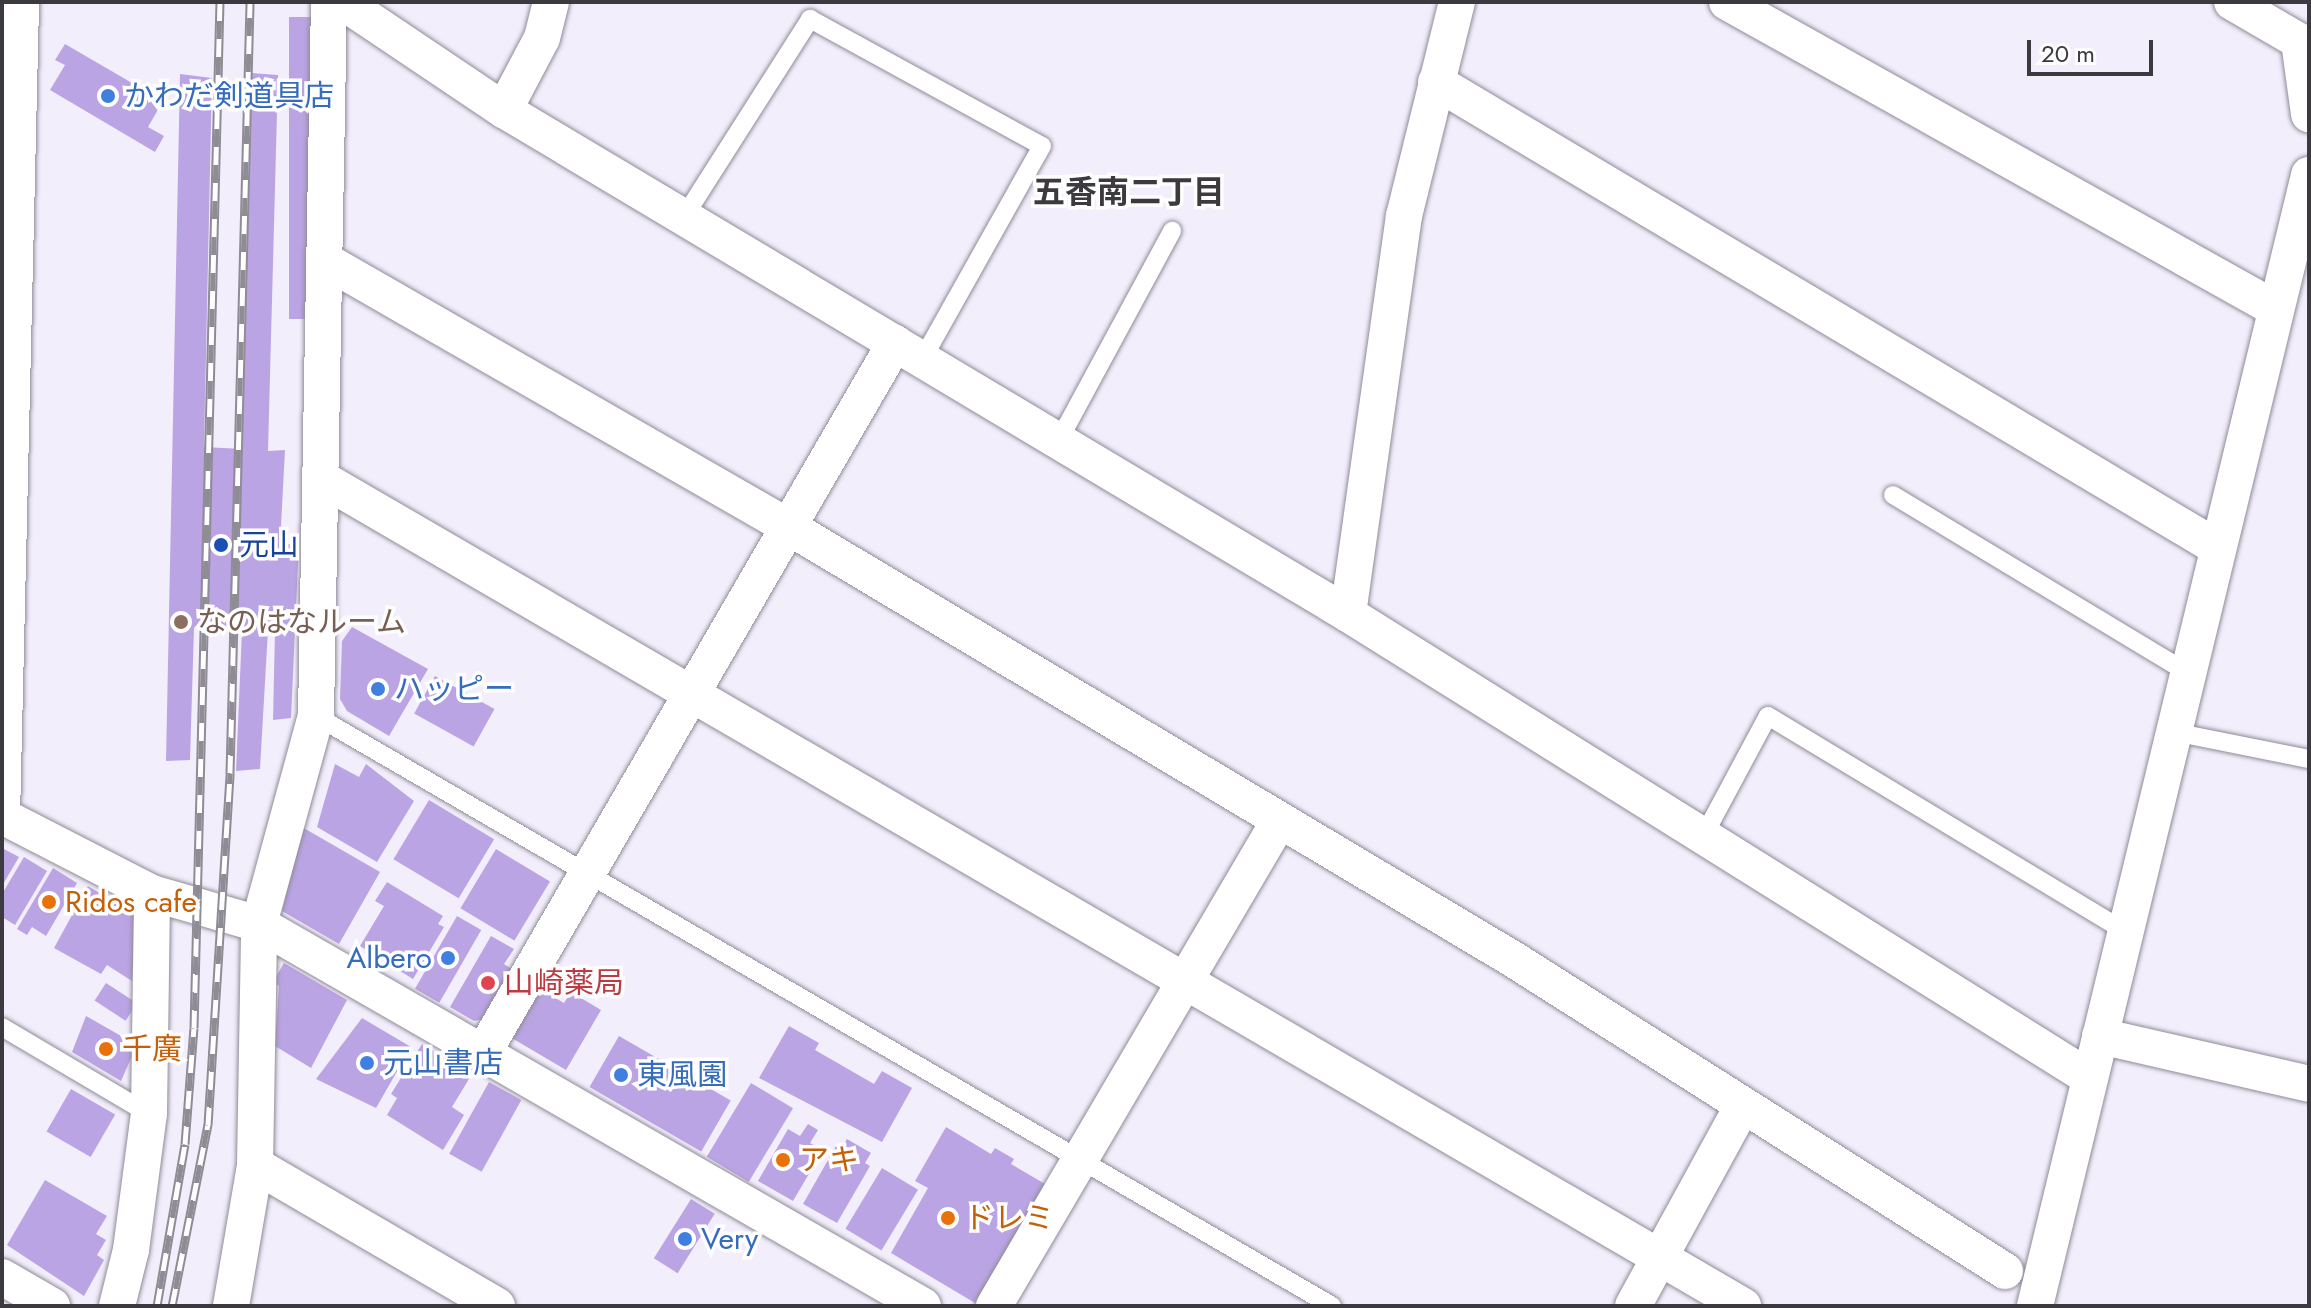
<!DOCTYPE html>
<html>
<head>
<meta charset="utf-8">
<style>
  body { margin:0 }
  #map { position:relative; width:2311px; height:1308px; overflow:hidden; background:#f3eefc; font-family:Jost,"Noto Sans JP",sans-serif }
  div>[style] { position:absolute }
  .building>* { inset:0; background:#bba4e3; transform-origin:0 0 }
  .roads { filter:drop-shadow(0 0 2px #8f8b97) drop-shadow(0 0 2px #8f8b97) }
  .lane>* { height:18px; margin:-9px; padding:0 9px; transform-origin:9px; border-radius:9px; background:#fff }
  .street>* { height:36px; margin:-18px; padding:0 18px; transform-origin:18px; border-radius:18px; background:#fff }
  .rail>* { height:9px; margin-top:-4.5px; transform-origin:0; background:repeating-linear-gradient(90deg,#fefefe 0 18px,#8f8c95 0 36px); box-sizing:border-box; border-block:2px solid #8f8c95 }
  .dots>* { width:22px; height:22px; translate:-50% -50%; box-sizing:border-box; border:4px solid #fefefe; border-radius:50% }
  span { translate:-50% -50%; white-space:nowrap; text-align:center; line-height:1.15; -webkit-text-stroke:7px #fefefe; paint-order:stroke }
  .shop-label { font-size:30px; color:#366cbe }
  .left { translate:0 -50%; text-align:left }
  .right { translate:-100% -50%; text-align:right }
  .transit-label { font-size:30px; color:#164399 }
  .education-label { font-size:30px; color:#785e54 }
  .food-label { font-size:30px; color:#c56008 }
  .health-label { font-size:30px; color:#be3a42 }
  .neighbourhood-label { font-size:32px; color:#3c3a3f; font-weight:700 }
  .frame { position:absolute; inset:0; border:4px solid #3c3a3f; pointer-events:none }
  .scale { position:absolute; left:2027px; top:40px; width:126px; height:36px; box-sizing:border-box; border:4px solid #3c3a3f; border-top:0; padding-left:10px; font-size:24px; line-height:28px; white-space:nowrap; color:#3c3a3f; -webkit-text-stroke:6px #fefefe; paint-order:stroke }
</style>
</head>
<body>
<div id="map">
  <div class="building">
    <div style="left:289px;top:17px;width:27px;height:302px"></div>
    <div style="clip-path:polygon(65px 44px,163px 101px,148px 127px,164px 136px,155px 152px,50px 90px,65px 65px,55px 60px)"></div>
    <div style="clip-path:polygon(252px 73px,278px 75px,268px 451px,285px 450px,280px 545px,299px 543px,291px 718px,273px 720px,275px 631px,268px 630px,260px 769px,236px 771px,242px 630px,194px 628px,190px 760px,166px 761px,180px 74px,212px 78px,204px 447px,242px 449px)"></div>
    <div style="clip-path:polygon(352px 627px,428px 669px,389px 736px,347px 711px,340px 699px,342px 641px)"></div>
    <div style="left:435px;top:676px;width:68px;height:43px;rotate:29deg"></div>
    <div style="clip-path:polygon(335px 764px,359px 777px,366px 764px,414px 801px,377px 862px,317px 827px)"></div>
    <div style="left:429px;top:800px;width:76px;height:69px;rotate:31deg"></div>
    <div style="clip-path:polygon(302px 827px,380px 872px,339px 944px,282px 911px)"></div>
    <div style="clip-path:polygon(2px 848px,19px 857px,2px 886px)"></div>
    <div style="left:496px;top:849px;width:63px;height:69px;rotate:31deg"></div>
    <div style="clip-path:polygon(24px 857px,47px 871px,15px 925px,2px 917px,2px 894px)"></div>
    <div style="clip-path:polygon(53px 868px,77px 883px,46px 936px,32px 927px,27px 935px,17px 929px)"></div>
    <div style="clip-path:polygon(387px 882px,443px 916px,438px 924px,444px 927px,413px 979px,360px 946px,384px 906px,375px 901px)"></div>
    <div style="clip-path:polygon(88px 886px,136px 915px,132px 981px,107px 965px,101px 974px,54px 948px)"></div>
    <div style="left:457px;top:916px;width:28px;height:84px;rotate:30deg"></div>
    <div style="clip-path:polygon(491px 936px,514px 949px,504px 964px,513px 970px,485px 1019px,474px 1021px,450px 1007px)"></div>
    <div style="clip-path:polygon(284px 963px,347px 1000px,311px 1068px,275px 1046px,279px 986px,273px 982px)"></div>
    <div style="left:106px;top:983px;width:37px;height:21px;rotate:33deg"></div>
    <div style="clip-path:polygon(538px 988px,564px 1003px,571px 992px,601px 1010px,566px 1070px,510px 1037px)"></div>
    <div style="clip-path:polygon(86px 1016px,137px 1045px,121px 1081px,72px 1052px)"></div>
    <div style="clip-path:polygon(362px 1018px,411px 1047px,376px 1108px,316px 1079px)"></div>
    <div style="clip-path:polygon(789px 1026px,819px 1043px,815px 1050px,874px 1084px,882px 1071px,912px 1088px,882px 1142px,759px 1078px)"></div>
    <div style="left:619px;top:1036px;width:129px;height:59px;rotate:30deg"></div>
    <div style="clip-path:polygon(422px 1044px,472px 1074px,452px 1107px,464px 1115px,443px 1150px,387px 1115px,397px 1098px,391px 1094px)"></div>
    <div style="left:489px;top:1082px;width:37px;height:82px;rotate:29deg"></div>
    <div style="left:751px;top:1083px;width:49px;height:86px;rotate:31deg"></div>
    <div style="left:71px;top:1089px;width:51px;height:49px;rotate:30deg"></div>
    <div style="clip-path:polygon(808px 1124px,818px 1130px,810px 1143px,823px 1150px,793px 1201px,758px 1181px,788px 1129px,800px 1136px)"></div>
    <div style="clip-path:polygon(946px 1127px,991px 1154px,995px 1148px,1014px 1159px,1011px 1164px,1045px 1184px,975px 1303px,891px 1253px,928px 1188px,915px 1181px)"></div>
    <div style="clip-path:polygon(847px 1139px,871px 1153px,865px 1163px,870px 1166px,837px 1223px,803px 1204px,836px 1146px,841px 1149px)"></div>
    <div style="left:882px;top:1168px;width:42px;height:71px;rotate:31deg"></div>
    <div style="clip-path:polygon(45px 1180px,107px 1216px,96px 1234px,106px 1240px,97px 1255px,104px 1260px,84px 1296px,7px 1245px)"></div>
    <div style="left:691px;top:1199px;width:28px;height:70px;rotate:32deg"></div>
  </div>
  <div class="roads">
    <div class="lane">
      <div style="left:684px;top:217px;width:235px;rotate:-57.5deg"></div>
      <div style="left:810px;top:19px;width:264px;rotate:28.7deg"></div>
      <div style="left:1042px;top:146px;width:243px;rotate:119.3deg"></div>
      <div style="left:1059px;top:440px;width:238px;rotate:-61.6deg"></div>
      <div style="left:1893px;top:495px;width:345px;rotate:31.1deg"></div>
      <div style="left:316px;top:716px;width:1175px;rotate:30.14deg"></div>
      <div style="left:2174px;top:732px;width:138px;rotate:11.3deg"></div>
      <div style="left:1703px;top:837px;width:137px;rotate:-61.8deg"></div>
      <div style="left:1768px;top:716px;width:418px;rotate:31.1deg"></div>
      <div style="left:2px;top:1027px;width:171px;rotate:30.6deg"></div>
    </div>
    <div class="street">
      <div style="left:343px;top:2px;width:194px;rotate:33.9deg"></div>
      <div style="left:504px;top:110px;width:983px;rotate:30.84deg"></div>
      <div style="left:1348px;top:614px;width:402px;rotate:-82deg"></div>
      <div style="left:1404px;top:216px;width:220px;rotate:-76.1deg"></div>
      <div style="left:1727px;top:2px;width:629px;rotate:29.21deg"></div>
      <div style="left:2232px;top:2px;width:78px;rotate:30.2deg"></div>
      <div style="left:2299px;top:41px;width:74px;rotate:82.2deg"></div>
      <div style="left:1436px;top:82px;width:910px;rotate:30.79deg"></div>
      <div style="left:504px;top:110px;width:81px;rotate:-62.2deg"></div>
      <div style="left:542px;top:38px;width:37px;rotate:-76deg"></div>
      <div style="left:326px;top:261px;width:532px;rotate:29.89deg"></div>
      <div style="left:787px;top:526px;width:849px;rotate:30.82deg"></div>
      <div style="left:1516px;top:961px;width:579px;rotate:32.37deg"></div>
      <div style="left:324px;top:480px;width:1642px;rotate:30.2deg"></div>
      <div style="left:1348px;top:614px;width:875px;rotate:32.02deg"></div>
      <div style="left:2px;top:816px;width:169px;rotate:27.2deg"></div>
      <div style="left:152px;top:893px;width:111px;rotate:16.2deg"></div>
      <div style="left:259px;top:924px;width:766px;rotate:29.91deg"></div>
      <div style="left:2px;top:817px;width:815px;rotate:-88.66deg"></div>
      <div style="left:2100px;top:1036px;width:214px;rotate:12.9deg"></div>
      <div style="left:483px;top:1053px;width:821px;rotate:-59.87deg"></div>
      <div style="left:255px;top:1165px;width:280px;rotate:30.2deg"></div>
      <div style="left:2px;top:1277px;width:58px;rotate:30.1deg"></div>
      <div style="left:117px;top:1306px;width:58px;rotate:-76deg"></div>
      <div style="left:131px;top:1250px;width:137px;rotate:-82.5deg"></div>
      <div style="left:149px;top:1114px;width:221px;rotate:-89.2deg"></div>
      <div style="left:231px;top:1306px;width:143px;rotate:-80.3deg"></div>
      <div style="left:255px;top:1165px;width:241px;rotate:-89deg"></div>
      <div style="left:259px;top:924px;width:216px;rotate:-74.7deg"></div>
      <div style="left:316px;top:716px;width:714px;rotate:-88.96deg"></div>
      <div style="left:994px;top:1306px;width:563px;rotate:-59.56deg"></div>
      <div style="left:1633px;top:1306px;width:227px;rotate:-61.3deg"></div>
      <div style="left:2035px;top:1306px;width:1164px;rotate:-76.38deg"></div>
    </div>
  </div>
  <div class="rail">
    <div style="left:157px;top:1306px;width:164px;rotate:-80.2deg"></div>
    <div style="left:185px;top:1144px;width:116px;rotate:-85.6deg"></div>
    <div style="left:194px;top:1028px;width:1026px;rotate:-88.55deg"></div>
    <div style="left:172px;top:1306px;width:185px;rotate:-78.8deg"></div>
    <div style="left:208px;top:1125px;width:353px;rotate:-86.4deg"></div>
    <div style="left:230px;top:773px;width:771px;rotate:-88.51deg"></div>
  </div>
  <div class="dots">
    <div style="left:108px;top:96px;background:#3f7fe0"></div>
    <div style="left:221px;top:545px;background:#1a4fb4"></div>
    <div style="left:181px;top:622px;background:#8d6e63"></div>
    <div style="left:378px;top:689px;background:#3f7fe0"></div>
    <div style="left:49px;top:902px;background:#e8710a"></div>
    <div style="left:448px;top:958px;background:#3f7fe0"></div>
    <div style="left:488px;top:983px;background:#e0444e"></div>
    <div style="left:106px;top:1049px;background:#e8710a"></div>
    <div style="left:367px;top:1063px;background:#3f7fe0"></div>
    <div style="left:621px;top:1075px;background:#3f7fe0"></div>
    <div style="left:783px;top:1160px;background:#e8710a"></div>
    <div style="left:948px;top:1218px;background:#e8710a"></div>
    <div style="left:685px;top:1239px;background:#3f7fe0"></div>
  </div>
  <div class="shop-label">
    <span class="left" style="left:124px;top:96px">かわだ剣道具店</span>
    <span class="left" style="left:394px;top:689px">ハッピー</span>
    <span class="right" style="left:432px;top:958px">Albero</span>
    <span class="left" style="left:383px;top:1063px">元山書店</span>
    <span class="left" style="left:637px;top:1075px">東風園</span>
    <span class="left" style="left:701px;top:1239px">Very</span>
  </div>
  <div class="transit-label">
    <span class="left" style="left:239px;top:545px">元山</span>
  </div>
  <div class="education-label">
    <span class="left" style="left:197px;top:622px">なのはなルーム</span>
  </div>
  <div class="food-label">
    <span class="left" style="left:65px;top:902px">Ridos cafe</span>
    <span class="left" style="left:122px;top:1049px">千廣</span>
    <span class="left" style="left:799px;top:1160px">アキ</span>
    <span class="left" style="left:964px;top:1218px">ドレミ</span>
  </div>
  <div class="health-label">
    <span class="left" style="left:504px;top:983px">山崎薬局</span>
  </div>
  <div class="neighbourhood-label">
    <span style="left:1129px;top:192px">五香南二丁目</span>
  </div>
  <div class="frame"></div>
  <div class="scale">20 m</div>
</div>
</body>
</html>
